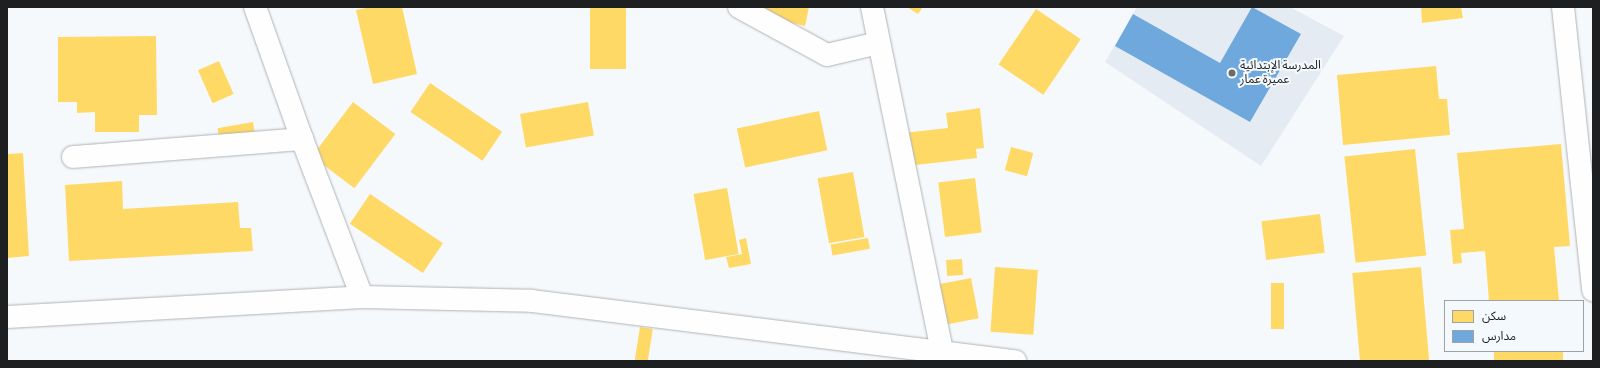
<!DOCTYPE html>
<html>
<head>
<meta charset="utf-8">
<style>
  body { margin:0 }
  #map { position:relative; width:1600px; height:368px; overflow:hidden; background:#f6f9fc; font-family:"Sofia Sans Condensed","Noto Sans Arabic",sans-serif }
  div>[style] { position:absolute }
  .built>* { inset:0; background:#e5ebf2 }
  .homes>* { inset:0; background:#ffd966; transform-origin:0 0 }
  .schools>* { inset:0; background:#6fa8dc }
  .roads { filter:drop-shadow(0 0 1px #b0b2b4) drop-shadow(0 0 1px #b0b2b4) }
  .minor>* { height:22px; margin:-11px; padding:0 11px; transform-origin:11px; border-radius:11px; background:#fefeff }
  .dots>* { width:11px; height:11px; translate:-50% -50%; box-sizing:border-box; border:2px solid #f4f9fe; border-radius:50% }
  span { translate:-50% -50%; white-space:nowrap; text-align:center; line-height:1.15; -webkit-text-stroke:4px #f4f9fe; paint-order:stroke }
  .poi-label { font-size:12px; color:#1d1f20 }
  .left { translate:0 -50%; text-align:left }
  .frame { position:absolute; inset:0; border:8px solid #1d1f20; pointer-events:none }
  .legend { position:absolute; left:1444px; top:300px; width:140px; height:52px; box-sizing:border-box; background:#f4f9fe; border:1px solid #9ea2a5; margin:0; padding:5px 7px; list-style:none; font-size:12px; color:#1d1f20 }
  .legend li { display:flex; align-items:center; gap:8px; height:20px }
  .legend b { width:20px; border:1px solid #9ea2a5 }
</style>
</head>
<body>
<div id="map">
  <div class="built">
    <div style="clip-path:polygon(1137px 7px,1290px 7px,1344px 36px,1261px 166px,1105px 62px)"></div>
  </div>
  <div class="homes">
    <div style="clip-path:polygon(371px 7px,402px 7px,417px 74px,373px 84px,356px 10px)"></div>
    <div style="left:590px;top:7px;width:36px;height:62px"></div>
    <div style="clip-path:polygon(740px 7px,809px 7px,805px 26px,739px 11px)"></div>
    <div style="clip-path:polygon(907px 7px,923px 7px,918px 14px)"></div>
    <div style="clip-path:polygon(1421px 7px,1461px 7px,1463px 18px,1422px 23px)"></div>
    <div style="left:1036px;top:9px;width:54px;height:67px;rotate:34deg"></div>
    <div style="clip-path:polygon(156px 36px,157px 115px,139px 115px,139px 132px,95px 132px,95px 112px,77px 113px,77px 102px,58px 102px,58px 37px)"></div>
    <div style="left:219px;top:61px;width:36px;height:23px;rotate:66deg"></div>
    <div style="clip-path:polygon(1436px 66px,1439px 99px,1447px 99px,1450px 135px,1343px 145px,1337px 75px)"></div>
    <div style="left:430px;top:83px;width:87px;height:35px;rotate:34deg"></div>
    <div style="left:353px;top:102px;width:53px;height:68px;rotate:37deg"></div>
    <div style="left:588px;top:102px;width:34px;height:69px;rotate:80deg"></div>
    <div style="clip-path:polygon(980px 108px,984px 148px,976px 149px,977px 158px,907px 166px,903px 133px,948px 128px,946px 113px)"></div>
    <div style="left:819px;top:111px;width:40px;height:84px;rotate:78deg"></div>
    <div style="left:253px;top:122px;width:22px;height:36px;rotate:80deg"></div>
    <div style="clip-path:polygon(1561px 144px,1570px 246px,1554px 247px,1559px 301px,1489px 301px,1485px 251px,1461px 253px,1462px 263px,1453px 264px,1450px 230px,1464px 229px,1457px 153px)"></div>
    <div style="left:1011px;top:147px;width:23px;height:24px;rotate:15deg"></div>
    <div style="left:1415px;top:149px;width:107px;height:71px;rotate:84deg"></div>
    <div style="clip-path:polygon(23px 153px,29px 256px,7px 258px,7px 154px)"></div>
    <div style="left:853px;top:172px;width:66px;height:36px;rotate:80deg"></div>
    <div style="left:975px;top:178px;width:55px;height:37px;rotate:83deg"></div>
    <div style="clip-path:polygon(122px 181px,123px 209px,238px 202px,240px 228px,251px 228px,253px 251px,69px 261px,65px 185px)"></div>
    <div style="left:727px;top:188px;width:67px;height:34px;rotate:80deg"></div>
    <div style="left:370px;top:194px;width:88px;height:36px;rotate:34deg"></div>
    <div style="left:1320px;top:214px;width:39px;height:59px;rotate:83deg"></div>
    <div style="clip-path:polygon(746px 238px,751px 264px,729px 268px,726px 257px,742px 254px,739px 240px)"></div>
    <div style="left:868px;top:238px;width:11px;height:38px;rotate:80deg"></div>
    <div style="left:962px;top:259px;width:16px;height:16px;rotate:86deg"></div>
    <div style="left:995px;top:267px;width:43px;height:65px;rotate:4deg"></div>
    <div style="left:1421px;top:267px;width:94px;height:69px;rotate:85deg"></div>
    <div style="left:971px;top:278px;width:41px;height:41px;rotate:79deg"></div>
    <div style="left:1271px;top:283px;width:13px;height:46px"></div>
    <div style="left:640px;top:327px;width:13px;height:34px;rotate:9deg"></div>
    <div style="left:1494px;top:351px;width:69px;height:10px"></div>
  </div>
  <div class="schools">
    <div style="clip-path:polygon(1252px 7px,1301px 34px,1250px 122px,1115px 46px,1133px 14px,1220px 63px)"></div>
  </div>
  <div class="roads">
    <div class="minor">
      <div style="left:255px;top:7px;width:140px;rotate:70.4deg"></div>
      <div style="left:302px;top:139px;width:169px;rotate:69.2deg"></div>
      <div style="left:739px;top:7px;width:100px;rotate:28.6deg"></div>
      <div style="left:827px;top:55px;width:53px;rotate:-13deg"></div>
      <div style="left:872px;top:7px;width:352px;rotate:78.5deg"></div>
      <div style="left:1563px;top:7px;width:285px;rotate:83.9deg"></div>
      <div style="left:73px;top:157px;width:230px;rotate:-4.5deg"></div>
      <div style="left:7px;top:317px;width:356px;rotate:-3.2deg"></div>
      <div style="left:362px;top:297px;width:170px;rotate:1.3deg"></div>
      <div style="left:532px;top:301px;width:487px;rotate:7.1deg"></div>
    </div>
  </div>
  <div class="dots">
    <div style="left:1232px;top:73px;background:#696b6d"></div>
  </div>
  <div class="poi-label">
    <span class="left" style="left:1240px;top:73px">المدرسة الإبتدائية<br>عميرة عمار</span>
  </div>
  <div class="frame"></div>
  <ul class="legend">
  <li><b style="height:11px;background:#ffd966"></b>سكن</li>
  <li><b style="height:11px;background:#6fa8dc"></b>مدارس</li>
  </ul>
</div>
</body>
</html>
